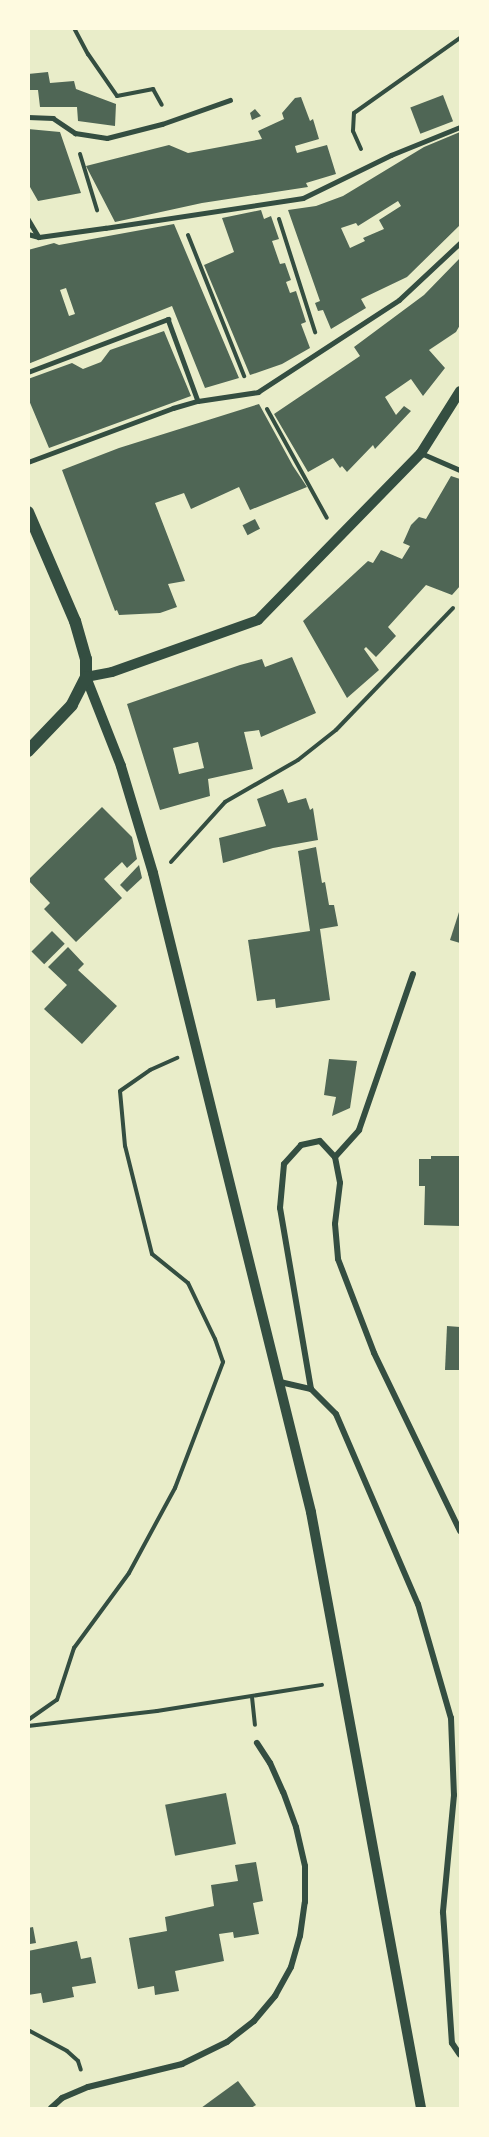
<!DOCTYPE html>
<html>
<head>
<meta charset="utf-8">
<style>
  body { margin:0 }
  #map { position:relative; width:489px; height:2137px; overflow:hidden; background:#e9edc9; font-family:"Work Sans",sans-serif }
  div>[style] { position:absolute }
  .building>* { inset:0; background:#4f6655; transform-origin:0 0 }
  .path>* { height:4px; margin:-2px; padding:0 2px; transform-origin:2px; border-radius:2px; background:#344e41 }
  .service>* { height:4.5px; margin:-2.25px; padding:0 2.25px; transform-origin:2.25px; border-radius:2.25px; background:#344e41 }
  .minor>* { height:6px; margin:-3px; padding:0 3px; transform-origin:3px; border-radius:3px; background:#344e41 }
  .tertiary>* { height:10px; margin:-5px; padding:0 5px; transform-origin:5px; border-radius:5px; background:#344e41 }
  .secondary>* { height:12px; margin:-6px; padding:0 6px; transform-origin:6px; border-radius:6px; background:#344e41 }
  span { translate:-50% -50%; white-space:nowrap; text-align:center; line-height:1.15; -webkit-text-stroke:5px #fefae0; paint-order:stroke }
  .frame { position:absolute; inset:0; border:30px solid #fefae0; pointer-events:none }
</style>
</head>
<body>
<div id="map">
  <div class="building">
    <div style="clip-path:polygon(48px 72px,50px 83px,74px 81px,76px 89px,116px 104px,115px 126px,78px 121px,77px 107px,40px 107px,38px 90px,28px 90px,28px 74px)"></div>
    <div style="left:443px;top:95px;width:28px;height:35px;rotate:69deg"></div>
    <div style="clip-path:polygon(301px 97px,310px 121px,313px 119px,319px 139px,295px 146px,296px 150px,297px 153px,327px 145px,336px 174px,306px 183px,308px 187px,202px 203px,115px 222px,86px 166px,169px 145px,188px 153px,262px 139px,258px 131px,284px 119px,282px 113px,295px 98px)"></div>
    <div style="clip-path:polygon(255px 109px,261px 116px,252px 120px,250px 113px)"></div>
    <div style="clip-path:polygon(28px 129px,60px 132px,81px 193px,38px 201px,30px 187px,28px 188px)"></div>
    <div style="clip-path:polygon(evenodd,460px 132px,460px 225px,407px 277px,361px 299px,366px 308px,331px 329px,323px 310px,318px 311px,315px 303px,320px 301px,288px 210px,316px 206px,343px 196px,424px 147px,460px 132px,398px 201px,401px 206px,379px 220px,384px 229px,363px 238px,365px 241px,350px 248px,341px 228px,356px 223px,358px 226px,398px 201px)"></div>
    <div style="clip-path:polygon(261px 210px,264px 219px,271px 216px,279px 239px,272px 241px,280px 264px,285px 263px,291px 280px,286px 282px,290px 293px,296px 291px,306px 322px,301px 324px,310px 348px,282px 364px,250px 375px,204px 265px,234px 252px,222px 218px)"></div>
    <div style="clip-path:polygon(evenodd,174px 224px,239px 378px,205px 388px,172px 306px,28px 364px,28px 250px,54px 243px,59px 245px,174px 224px,66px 288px,75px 314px,69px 316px,60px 290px,66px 288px)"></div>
    <div style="clip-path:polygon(460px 258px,460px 325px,456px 332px,429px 350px,445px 368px,423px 396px,411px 379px,385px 397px,396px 415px,404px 406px,411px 411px,375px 449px,373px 445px,347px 472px,342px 466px,340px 468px,333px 458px,308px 472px,274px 414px,360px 356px,354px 347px,424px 295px)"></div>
    <div style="clip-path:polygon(164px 331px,191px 396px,49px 448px,28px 398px,28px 379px,72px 363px,83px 369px,101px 362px,110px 350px)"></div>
    <div style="clip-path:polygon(259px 404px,293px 466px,307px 487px,250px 510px,239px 487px,191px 509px,184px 493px,155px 503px,185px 581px,168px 584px,177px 607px,160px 613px,119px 615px,117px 610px,115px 611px,62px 470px,119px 448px)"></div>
    <div style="clip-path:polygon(451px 476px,460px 479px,460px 586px,452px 595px,426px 585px,388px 627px,396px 636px,376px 657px,366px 647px,364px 649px,379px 670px,347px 698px,303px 621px,368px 561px,373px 563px,381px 550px,402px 559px,410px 546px,403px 543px,411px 525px,419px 517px,426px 519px)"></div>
    <div style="left:255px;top:519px;width:11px;height:14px;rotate:63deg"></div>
    <div style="clip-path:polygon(evenodd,292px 657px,316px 713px,261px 737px,259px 730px,244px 732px,253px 769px,208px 779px,210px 796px,160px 810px,127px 704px,240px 665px,262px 659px,265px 667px,292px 657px,198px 742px,204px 768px,179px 774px,173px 748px,198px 742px)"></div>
    <div style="clip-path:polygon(283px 789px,288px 803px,306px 798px,310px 810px,313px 808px,318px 840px,273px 848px,223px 863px,219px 838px,266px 826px,257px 799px)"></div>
    <div style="clip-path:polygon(102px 807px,132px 837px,137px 859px,127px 868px,122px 862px,104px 879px,122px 898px,76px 942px,44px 909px,50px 903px,28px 880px)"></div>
    <div style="clip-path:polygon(316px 847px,322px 883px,325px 882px,329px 905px,334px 905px,338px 926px,320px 929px,330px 1000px,276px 1008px,275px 999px,257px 1001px,248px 940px,310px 931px,298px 851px)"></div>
    <div style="clip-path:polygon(139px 865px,142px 878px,127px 892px,120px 885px)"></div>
    <div style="clip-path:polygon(460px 909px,460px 943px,450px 940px)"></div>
    <div style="left:52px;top:931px;width:18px;height:29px;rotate:45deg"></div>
    <div style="clip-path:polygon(68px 947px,84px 964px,78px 970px,117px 1006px,82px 1044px,44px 1009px,67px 985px,48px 967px)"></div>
    <div style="clip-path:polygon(329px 1059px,357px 1061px,350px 1108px,332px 1116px,336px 1097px,324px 1095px)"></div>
    <div style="clip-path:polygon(431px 1156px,460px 1156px,460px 1226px,424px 1225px,425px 1186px,419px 1186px,419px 1159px,431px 1159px)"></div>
    <div style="clip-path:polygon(447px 1326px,460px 1327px,460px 1370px,445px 1370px)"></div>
    <div style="left:226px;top:1793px;width:52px;height:62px;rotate:79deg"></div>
    <div style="clip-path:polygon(256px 1862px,263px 1901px,253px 1903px,259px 1934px,234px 1938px,233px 1932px,219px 1934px,224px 1961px,175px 1971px,179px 1991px,155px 1995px,154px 1986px,138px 1989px,129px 1938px,167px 1931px,165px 1917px,214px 1906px,211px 1885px,238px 1881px,235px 1865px)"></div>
    <div style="clip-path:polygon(33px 1927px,36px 1943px,30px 1944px,28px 1928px)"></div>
    <div style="clip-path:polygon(77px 1941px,81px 1959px,91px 1957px,96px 1983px,72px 1987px,74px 1997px,43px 2003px,41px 1993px,28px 1995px,28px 1951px)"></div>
    <div style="clip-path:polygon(238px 2081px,256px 2105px,251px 2108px,201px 2108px)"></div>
  </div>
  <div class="path">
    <div style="left:74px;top:28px;width:30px;rotate:62deg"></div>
    <div style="left:88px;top:54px;width:51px;rotate:55.4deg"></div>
    <div style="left:117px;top:96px;width:37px;rotate:-11deg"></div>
    <div style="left:153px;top:89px;width:18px;rotate:61deg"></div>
    <div style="left:361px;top:149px;width:20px;rotate:-114deg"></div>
    <div style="left:353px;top:131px;width:18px;rotate:-87deg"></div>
    <div style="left:354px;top:113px;width:130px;rotate:-35.3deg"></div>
    <div style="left:80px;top:154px;width:59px;rotate:73.1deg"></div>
    <div style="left:279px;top:219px;width:119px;rotate:72.3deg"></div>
    <div style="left:188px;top:235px;width:152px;rotate:68.3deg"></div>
    <div style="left:267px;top:409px;width:124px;rotate:61.2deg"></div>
    <div style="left:171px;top:862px;width:81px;rotate:-48deg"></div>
    <div style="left:225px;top:802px;width:84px;rotate:-29.9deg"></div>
    <div style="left:298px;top:760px;width:48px;rotate:-38.3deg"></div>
    <div style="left:336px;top:730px;width:169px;rotate:-46.2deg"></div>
    <div style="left:252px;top:1697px;width:28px;rotate:84deg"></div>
    <div style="left:28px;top:1720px;width:35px;rotate:-35deg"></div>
    <div style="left:57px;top:1700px;width:55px;rotate:-71.9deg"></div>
    <div style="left:74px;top:1648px;width:93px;rotate:-53.7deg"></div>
    <div style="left:129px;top:1573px;width:97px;rotate:-61.6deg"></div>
    <div style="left:175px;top:1488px;width:135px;rotate:-69.1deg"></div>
    <div style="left:223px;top:1362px;width:24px;rotate:-109deg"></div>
    <div style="left:215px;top:1339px;width:62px;rotate:-115.7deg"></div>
    <div style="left:188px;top:1283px;width:46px;rotate:-141.1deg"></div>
    <div style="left:152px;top:1254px;width:111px;rotate:-104deg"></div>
    <div style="left:125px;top:1146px;width:55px;rotate:-95.2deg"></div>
    <div style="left:120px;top:1091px;width:37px;rotate:-35deg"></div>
    <div style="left:150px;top:1070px;width:30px;rotate:-24deg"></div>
    <div style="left:28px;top:1726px;width:130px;rotate:-6.6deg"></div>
    <div style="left:157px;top:1711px;width:167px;rotate:-9deg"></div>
    <div style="left:28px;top:2030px;width:44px;rotate:28.3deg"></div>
    <div style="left:67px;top:2051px;width:15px;rotate:42deg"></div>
    <div style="left:78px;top:2061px;width:9px;rotate:72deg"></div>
  </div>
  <div class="service">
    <div style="left:28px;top:117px;width:25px;rotate:2deg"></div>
    <div style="left:53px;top:118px;width:27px;rotate:34deg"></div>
    <div style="left:75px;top:133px;width:32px;rotate:9deg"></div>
    <div style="left:107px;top:138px;width:57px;rotate:-14.3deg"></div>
    <div style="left:162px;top:124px;width:72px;rotate:-19.4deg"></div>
    <div style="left:28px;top:219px;width:21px;rotate:59deg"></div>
    <div style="left:28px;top:234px;width:11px;rotate:15deg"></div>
    <div style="left:39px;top:237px;width:67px;rotate:-7.8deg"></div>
    <div style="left:105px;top:228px;width:200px;rotate:-8.6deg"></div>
    <div style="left:303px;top:198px;width:98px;rotate:-26deg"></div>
    <div style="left:391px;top:155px;width:74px;rotate:-22.1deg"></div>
    <div style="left:28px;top:372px;width:150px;rotate:-20.7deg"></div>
    <div style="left:168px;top:319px;width:87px;rotate:69.9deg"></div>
    <div style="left:421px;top:453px;width:43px;rotate:23.6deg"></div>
    <div style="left:28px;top:462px;width:155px;rotate:-20.4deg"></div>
    <div style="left:173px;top:408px;width:26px;rotate:-16deg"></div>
    <div style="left:198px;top:401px;width:61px;rotate:-8.5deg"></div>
    <div style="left:258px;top:392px;width:168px;rotate:-33.1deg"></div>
    <div style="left:399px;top:300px;width:83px;rotate:-43.1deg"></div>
  </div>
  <div class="minor">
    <div style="left:335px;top:1157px;width:36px;rotate:-48deg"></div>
    <div style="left:359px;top:1130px;width:165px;rotate:-70.9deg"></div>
    <div style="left:280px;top:1382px;width:32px;rotate:13deg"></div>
    <div style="left:311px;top:1389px;width:35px;rotate:45deg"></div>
    <div style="left:336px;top:1414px;width:207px;rotate:66.7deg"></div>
    <div style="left:418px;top:1604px;width:119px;rotate:73.9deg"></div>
    <div style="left:451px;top:1718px;width:77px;rotate:87.8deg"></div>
    <div style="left:454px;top:1795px;width:118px;rotate:95.4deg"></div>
    <div style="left:443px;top:1912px;width:131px;rotate:86.1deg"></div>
    <div style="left:452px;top:2043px;width:14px;rotate:56deg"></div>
    <div style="left:311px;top:1389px;width:184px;rotate:-99.7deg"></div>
    <div style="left:280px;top:1208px;width:44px;rotate:-84.8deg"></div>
    <div style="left:284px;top:1164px;width:25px;rotate:-48deg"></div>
    <div style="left:301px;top:1145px;width:19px;rotate:-12deg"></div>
    <div style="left:320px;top:1141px;width:22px;rotate:47deg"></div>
    <div style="left:335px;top:1157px;width:26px;rotate:79deg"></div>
    <div style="left:340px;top:1183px;width:41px;rotate:97deg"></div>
    <div style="left:335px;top:1224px;width:35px;rotate:85deg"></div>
    <div style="left:338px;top:1259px;width:101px;rotate:69deg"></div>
    <div style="left:374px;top:1353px;width:198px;rotate:64.2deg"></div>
    <div style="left:51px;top:2108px;width:15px;rotate:-42deg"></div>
    <div style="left:62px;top:2098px;width:28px;rotate:-23deg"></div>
    <div style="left:88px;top:2087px;width:97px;rotate:-13.7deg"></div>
    <div style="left:182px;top:2064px;width:50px;rotate:-26.1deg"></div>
    <div style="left:227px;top:2042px;width:34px;rotate:-38deg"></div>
    <div style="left:254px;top:2021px;width:33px;rotate:-50deg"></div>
    <div style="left:275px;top:1996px;width:33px;rotate:-61deg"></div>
    <div style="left:291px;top:1967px;width:32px;rotate:-74deg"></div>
    <div style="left:300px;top:1936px;width:34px;rotate:-82deg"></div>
    <div style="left:305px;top:1902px;width:36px;rotate:-90deg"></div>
    <div style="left:305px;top:1866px;width:40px;rotate:-103deg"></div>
    <div style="left:296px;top:1827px;width:37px;rotate:-110deg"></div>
    <div style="left:283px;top:1792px;width:32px;rotate:-114deg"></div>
    <div style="left:270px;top:1763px;width:24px;rotate:-123deg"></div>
  </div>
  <div class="tertiary">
    <div style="left:421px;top:2108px;width:606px;rotate:-100.46deg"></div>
    <div style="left:311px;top:1512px;width:658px;rotate:-103.89deg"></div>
    <div style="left:153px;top:873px;width:112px;rotate:-106.7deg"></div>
    <div style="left:121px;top:766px;width:96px;rotate:-111.5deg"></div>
    <div style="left:86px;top:677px;width:26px;rotate:-11deg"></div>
    <div style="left:112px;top:672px;width:155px;rotate:-19.6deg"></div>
    <div style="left:258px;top:620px;width:233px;rotate:-45.7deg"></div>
    <div style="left:421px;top:453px;width:73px;rotate:-57.8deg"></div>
  </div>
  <div class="secondary">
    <div style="left:28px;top:512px;width:119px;rotate:66.7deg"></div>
    <div style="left:75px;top:621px;width:40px;rotate:74deg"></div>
    <div style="left:86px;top:659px;width:18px;rotate:90deg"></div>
    <div style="left:86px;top:677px;width:31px;rotate:117deg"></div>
    <div style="left:72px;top:705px;width:64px;rotate:133.7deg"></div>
  </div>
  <div class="frame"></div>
</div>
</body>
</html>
